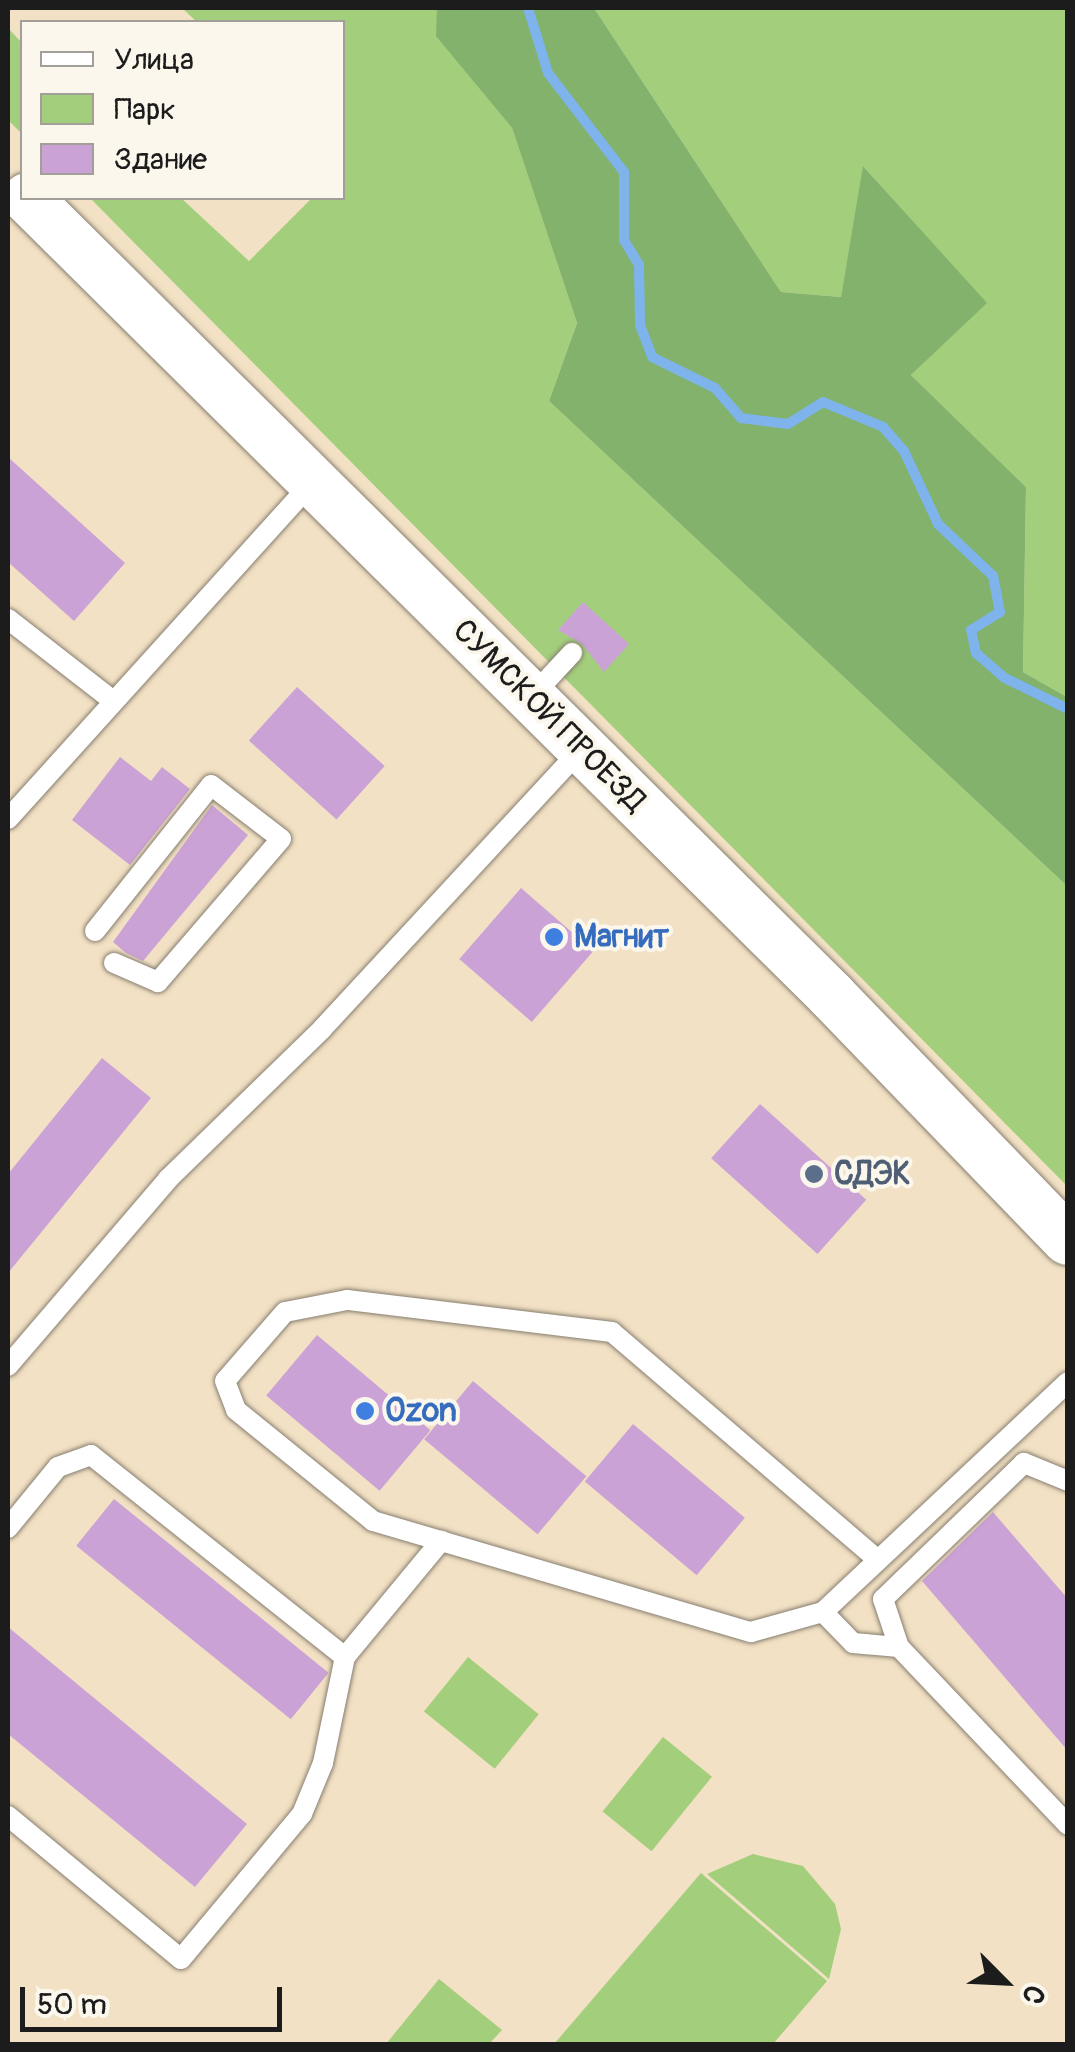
<!DOCTYPE html>
<html>
<head>
<meta charset="utf-8">
<style>
  body { margin:0 }
  #map { position:relative; width:1075px; height:2052px; overflow:hidden; background:#f2e1c4; font-family:Pangolin,sans-serif }
  div>[style] { position:absolute }
  .green>* { inset:0; background:#a3cf7c; transform-origin:0 0 }
  .forest>* { inset:0; background:#82b26c }
  .stream>* { height:10px; margin:-5px; padding:0 5px; transform-origin:5px; border-radius:5px; background:#7eb3ec }
  .building>* { inset:0; background:#cba2d5; transform-origin:0 0 }
  .roads { filter:drop-shadow(0 0 2px #877e70) drop-shadow(0 0 2px #877e70) }
  .service>* { height:20px; margin:-10px; padding:0 10px; transform-origin:10px; border-radius:10px; background:#fff }
  .tertiary>* { height:50px; margin:-25px; padding:0 25px; transform-origin:25px; border-radius:25px; background:#fff }
  .dots>* { width:28px; height:28px; translate:-50% -50%; box-sizing:border-box; border:5px solid #fbf7ec; border-radius:50% }
  span { translate:-50% -50%; white-space:nowrap; text-align:center; line-height:1.15; -webkit-text-stroke:8px #fbf7ec; paint-order:stroke }
  .street-label { font-size:32px; color:#1c1c1c }
  .shop-label { font-size:32px; color:#366cbe; font-weight:700 }
  .left { translate:0 -50%; text-align:left }
  .service-label { font-size:32px; color:#4e5e75; font-weight:700 }
  .frame { position:absolute; inset:0; border:10px solid #1c1c1c; pointer-events:none }
  .legend { position:absolute; left:20px; top:20px; width:325px; height:180px; box-sizing:border-box; background:#fbf7ec; border:2px solid #a29f99; margin:0; padding:12px 18px; list-style:none; font-size:30px; color:#1c1c1c }
  .legend li { display:flex; align-items:center; gap:20px; height:50px }
  .legend b { width:50px; border:2px solid #a29f99 }
  .north { position:absolute; left:955px; top:1932px; width:100px; height:100px; -webkit-text-stroke:8px #fbf7ec; paint-order:stroke; rotate:114deg; font-size:28px; font-weight:700; line-height:40px; text-align:center; color:#1c1c1c }
  .north::after { content:''; display:block; margin:auto; width:35px; height:45px; background:#1c1c1c; clip-path:polygon(50% 0,100% 100%,50% 72%,0 100%) }
  .scale { position:absolute; left:20px; top:1987px; width:262px; height:45px; box-sizing:border-box; border:5px solid #1c1c1c; border-top:0; padding-left:12px; font-size:30px; line-height:35px; white-space:nowrap; color:#1c1c1c; -webkit-text-stroke:8px #fbf7ec; paint-order:stroke }
</style>
</head>
<body>
<div id="map">
  <div class="green">
    <div style="clip-path:polygon(182px 8px,437px 8px,437px 36px,512px 128px,577px 323px,549px 401px,1067px 886px,1067px 1186px,90px 198px,181px 198px,249px 261px,312px 198px,342px 198px,342px 22px,197px 22px)"></div>
    <div style="clip-path:polygon(594px 8px,1067px 8px,1067px 697px,1023px 672px,1026px 487px,911px 375px,986px 303px,864px 167px,841px 297px,781px 292px)"></div>
    <div style="clip-path:polygon(8px 28px,22px 43px,22px 134px,8px 120px)"></div>
    <div style="left:468px;top:1657px;width:91px;height:70px;rotate:39deg"></div>
    <div style="left:663px;top:1737px;width:63px;height:96px;rotate:39deg"></div>
    <div style="clip-path:polygon(753px 1854px,803px 1866px,835px 1904px,841px 1929px,829px 1979px,707px 1874px)"></div>
    <div style="clip-path:polygon(701px 1873px,827px 1981px,773px 2044px,554px 2044px)"></div>
    <div style="clip-path:polygon(439px 1979px,502px 2030px,489px 2044px,386px 2044px)"></div>
  </div>
  <div class="forest">
    <div style="clip-path:polygon(437px 8px,594px 8px,781px 292px,841px 297px,863px 166px,987px 303px,911px 375px,1026px 487px,1023px 672px,1067px 697px,1067px 886px,549px 401px,577px 323px,512px 128px,436px 36px)"></div>
  </div>
  <div class="stream">
    <div style="left:528px;top:8px;width:68px;rotate:72.9deg"></div>
    <div style="left:548px;top:73px;width:125px;rotate:52.5deg"></div>
    <div style="left:624px;top:172px;width:68px;rotate:90deg"></div>
    <div style="left:624px;top:240px;width:29px;rotate:59deg"></div>
    <div style="left:639px;top:265px;width:60px;rotate:89deg"></div>
    <div style="left:640px;top:325px;width:34px;rotate:69deg"></div>
    <div style="left:652px;top:357px;width:70px;rotate:26.2deg"></div>
    <div style="left:715px;top:388px;width:40px;rotate:49deg"></div>
    <div style="left:741px;top:418px;width:47px;rotate:7.3deg"></div>
    <div style="left:788px;top:424px;width:41px;rotate:-32.2deg"></div>
    <div style="left:823px;top:402px;width:65px;rotate:22.6deg"></div>
    <div style="left:883px;top:427px;width:32px;rotate:49deg"></div>
    <div style="left:904px;top:451px;width:81px;rotate:65deg"></div>
    <div style="left:938px;top:524px;width:76px;rotate:43.4deg"></div>
    <div style="left:993px;top:576px;width:37px;rotate:79deg"></div>
    <div style="left:1000px;top:612px;width:34px;rotate:148deg"></div>
    <div style="left:971px;top:630px;width:24px;rotate:78deg"></div>
    <div style="left:976px;top:653px;width:38px;rotate:41deg"></div>
    <div style="left:1005px;top:678px;width:70px;rotate:26.2deg"></div>
  </div>
  <div class="building">
    <div style="clip-path:polygon(8px 457px,125px 563px,74px 621px,8px 562px)"></div>
    <div style="clip-path:polygon(583px 602px,629px 644px,604px 672px,582px 644px,558px 630px)"></div>
    <div style="left:297px;top:687px;width:118px;height:72px;rotate:42deg"></div>
    <div style="clip-path:polygon(120px 757px,151px 781px,162px 767px,190px 789px,130px 865px,72px 820px)"></div>
    <div style="clip-path:polygon(212px 805px,248px 835px,143px 961px,126px 953px,113px 942px)"></div>
    <div style="left:521px;top:888px;width:96px;height:94px;rotate:41deg"></div>
    <div style="clip-path:polygon(102px 1058px,151px 1098px,8px 1273px,8px 1174px)"></div>
    <div style="left:760px;top:1104px;width:143px;height:73px;rotate:42deg"></div>
    <div style="left:317px;top:1335px;width:148px;height:79px;rotate:40deg"></div>
    <div style="left:473px;top:1381px;width:148px;height:76px;rotate:40deg"></div>
    <div style="left:633px;top:1424px;width:146px;height:75px;rotate:40deg"></div>
    <div style="left:114px;top:1499px;width:276px;height:60px;rotate:39deg"></div>
    <div style="clip-path:polygon(993px 1512px,1068px 1599px,1068px 1751px,922px 1581px)"></div>
    <div style="clip-path:polygon(8px 1627px,247px 1824px,195px 1887px,8px 1734px)"></div>
  </div>
  <div class="roads">
    <div class="service">
      <div style="left:8px;top:619px;width:132px;rotate:37.9deg"></div>
      <div style="left:532px;top:696px;width:59px;rotate:-47.1deg"></div>
      <div style="left:8px;top:819px;width:454px;rotate:-47.9deg"></div>
      <div style="left:95px;top:931px;width:186px;rotate:-51.5deg"></div>
      <div style="left:211px;top:785px;width:88px;rotate:37.6deg"></div>
      <div style="left:281px;top:839px;width:189px;rotate:130.7deg"></div>
      <div style="left:158px;top:982px;width:48px;rotate:-156.6deg"></div>
      <div style="left:8px;top:1366px;width:246px;rotate:-49.4deg"></div>
      <div style="left:168px;top:1179px;width:215px;rotate:-44.2deg"></div>
      <div style="left:322px;top:1029px;width:381px;rotate:-47.2deg"></div>
      <div style="left:1068px;top:1481px;width:48px;rotate:-157.8deg"></div>
      <div style="left:1024px;top:1463px;width:196px;rotate:136deg"></div>
      <div style="left:883px;top:1599px;width:51px;rotate:71.6deg"></div>
      <div style="left:899px;top:1647px;width:245px;rotate:46.5deg"></div>
      <div style="left:8px;top:1528px;width:79px;rotate:-50.7deg"></div>
      <div style="left:58px;top:1467px;width:35px;rotate:-20deg"></div>
      <div style="left:91px;top:1455px;width:325px;rotate:38.5deg"></div>
      <div style="left:878px;top:1560px;width:350px;rotate:-139.4deg"></div>
      <div style="left:612px;top:1332px;width:267px;rotate:-173.1deg"></div>
      <div style="left:347px;top:1300px;width:63px;rotate:169deg"></div>
      <div style="left:285px;top:1312px;width:91px;rotate:131deg"></div>
      <div style="left:225px;top:1381px;width:31px;rotate:69deg"></div>
      <div style="left:236px;top:1410px;width:176px;rotate:39deg"></div>
      <div style="left:373px;top:1521px;width:394px;rotate:16.4deg"></div>
      <div style="left:751px;top:1632px;width:75px;rotate:-15.5deg"></div>
      <div style="left:823px;top:1612px;width:43px;rotate:45.9deg"></div>
      <div style="left:853px;top:1643px;width:46px;rotate:5deg"></div>
      <div style="left:823px;top:1612px;width:336px;rotate:-43.2deg"></div>
      <div style="left:8px;top:1816px;width:224px;rotate:39.6deg"></div>
      <div style="left:181px;top:1959px;width:189px;rotate:-50.2deg"></div>
      <div style="left:302px;top:1814px;width:55px;rotate:-67.6deg"></div>
      <div style="left:323px;top:1763px;width:108px;rotate:-78.3deg"></div>
      <div style="left:345px;top:1657px;width:151px;rotate:-50.4deg"></div>
    </div>
    <div class="tertiary">
      <div style="left:27px;top:198px;width:1134px;rotate:44.75deg"></div>
      <div style="left:832px;top:996px;width:339px;rotate:46deg"></div>
    </div>
  </div>
  <div class="dots">
    <div style="left:554px;top:937px;background:#3f7fe0"></div>
    <div style="left:814px;top:1174px;background:#5c6f8a"></div>
    <div style="left:365px;top:1411px;background:#3f7fe0"></div>
  </div>
  <div class="street-label">
    <span style="left:549px;top:716px;rotate:45deg">СУМСКОЙ ПРОЕЗД</span>
  </div>
  <div class="shop-label">
    <span class="left" style="left:574px;top:937px">Магнит</span>
    <span class="left" style="left:385px;top:1411px">Ozon</span>
  </div>
  <div class="service-label">
    <span class="left" style="left:834px;top:1174px">СДЭК</span>
  </div>
  <div class="frame"></div>
  <ul class="legend">
  <li><b style="height:12px;background:#fff"></b>Улица</li>
  <li><b style="height:28px;background:#a3cf7c"></b>Парк</li>
  <li><b style="height:28px;background:#cba2d5"></b>Здание</li>
  </ul>
  <div class="north">С</div>
  <div class="scale">50 m</div>
</div>
</body>
</html>
